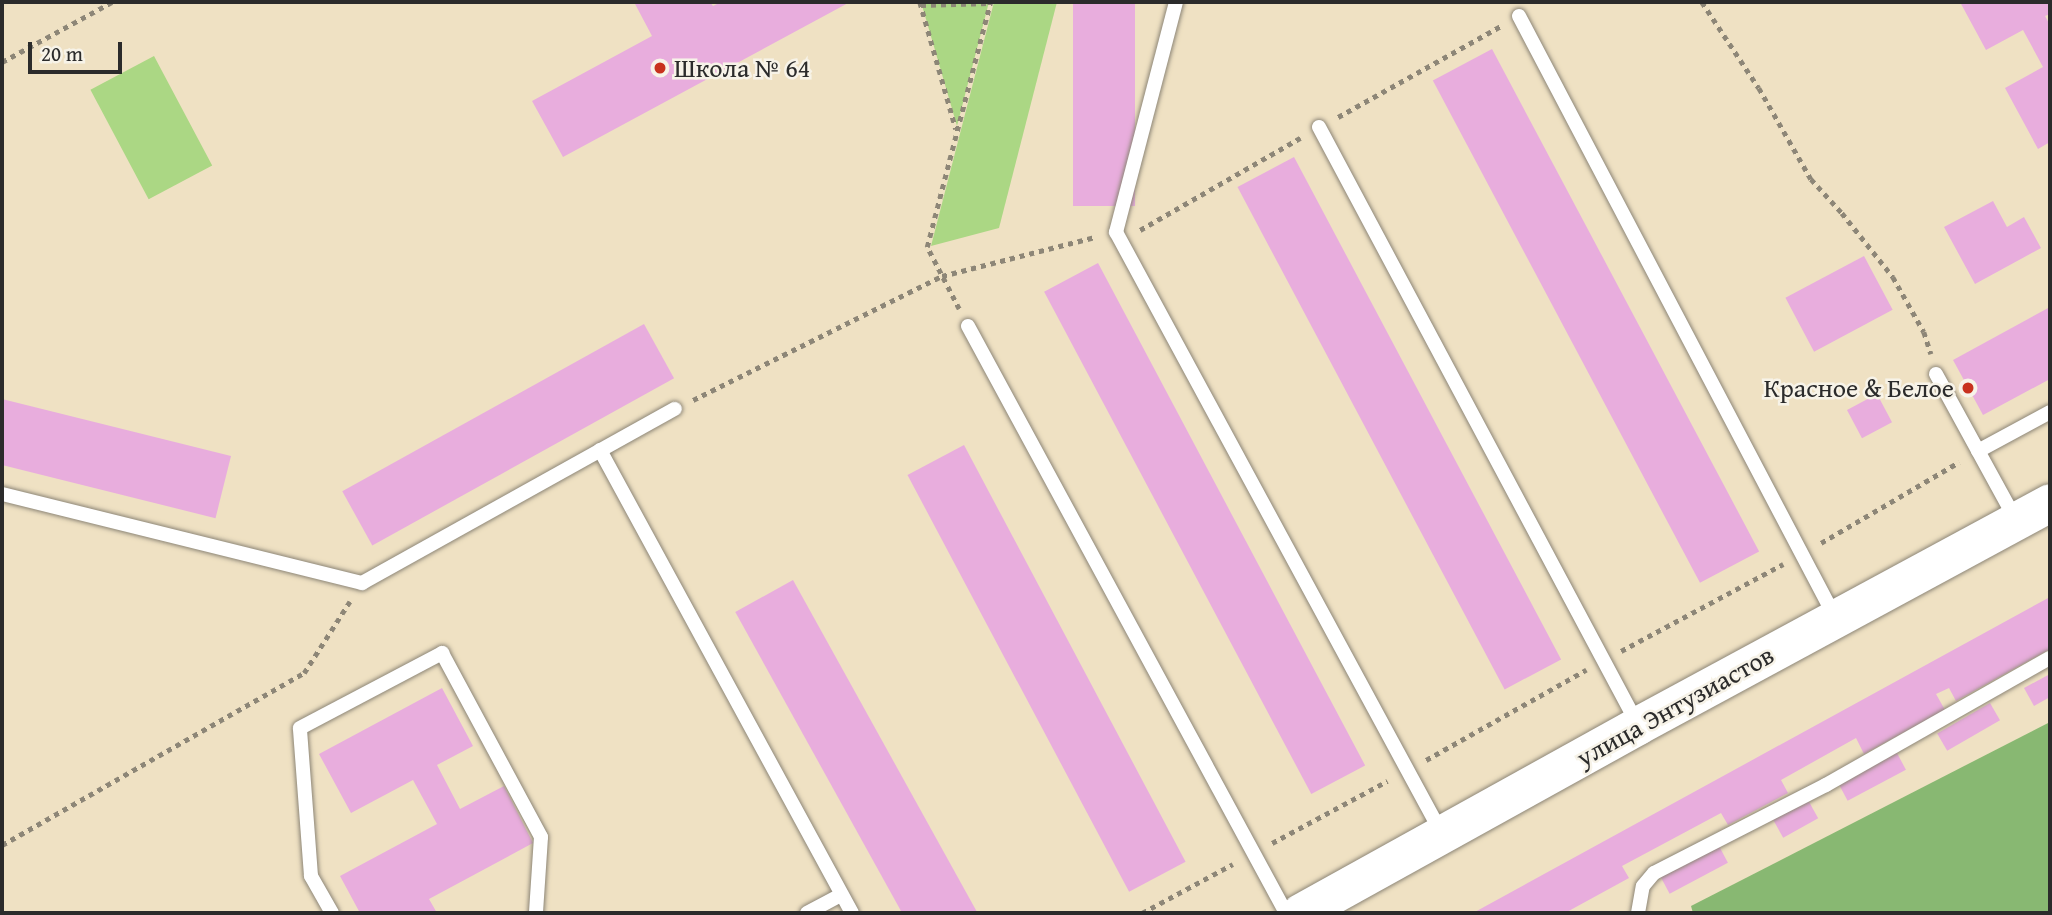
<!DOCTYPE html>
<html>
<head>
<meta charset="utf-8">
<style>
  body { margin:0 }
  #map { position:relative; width:2052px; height:915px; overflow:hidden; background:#efe1c3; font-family:"Gentium Book Plus",serif }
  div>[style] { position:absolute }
  .green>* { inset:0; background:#abd784; transform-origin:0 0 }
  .forest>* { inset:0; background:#88b872 }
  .building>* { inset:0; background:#e8addd; transform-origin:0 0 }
  .path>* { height:4.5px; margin-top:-2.25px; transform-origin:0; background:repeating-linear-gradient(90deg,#8d8677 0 5px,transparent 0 10px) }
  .roads { filter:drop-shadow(0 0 2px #8d8677) drop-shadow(0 0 2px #8d8677) }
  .lane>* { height:14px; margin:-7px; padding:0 7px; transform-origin:7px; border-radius:7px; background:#fff }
  .secondary>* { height:38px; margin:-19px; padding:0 19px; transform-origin:19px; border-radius:19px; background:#fff }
  .dots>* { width:19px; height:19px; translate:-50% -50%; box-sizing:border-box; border:4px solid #f7f3e8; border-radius:50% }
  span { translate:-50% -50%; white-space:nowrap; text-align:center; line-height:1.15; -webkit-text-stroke:5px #f7f3e8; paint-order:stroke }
  .poi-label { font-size:26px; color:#2b2b2b }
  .left { translate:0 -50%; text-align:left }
  .right { translate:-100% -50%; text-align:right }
  .street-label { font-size:26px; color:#2b2b2b }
  .frame { position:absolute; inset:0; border:4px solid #2b2b2b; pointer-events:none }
  .scale { position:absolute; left:28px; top:42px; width:94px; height:32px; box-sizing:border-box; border:4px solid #2b2b2b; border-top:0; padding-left:9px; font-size:21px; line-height:24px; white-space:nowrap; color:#2b2b2b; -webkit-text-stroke:5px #f7f3e8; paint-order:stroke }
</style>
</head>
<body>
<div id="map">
  <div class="green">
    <div style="clip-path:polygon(921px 2px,989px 2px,957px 126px)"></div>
    <div style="clip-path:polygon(994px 2px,1057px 2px,999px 228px,931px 246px)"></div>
    <div style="left:154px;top:56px;width:124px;height:72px;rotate:62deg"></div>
  </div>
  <div class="forest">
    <div style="clip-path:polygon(2050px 722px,2050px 913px,1693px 913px,1691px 906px)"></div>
  </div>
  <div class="building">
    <div style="clip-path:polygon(634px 2px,710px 2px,713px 6px,721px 2px,850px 2px,563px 157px,532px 101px,652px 36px)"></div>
    <div style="left:1073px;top:2px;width:62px;height:204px"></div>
    <div style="clip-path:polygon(1960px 2px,2050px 2px,2050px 14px,2045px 16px,2050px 25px,2050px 142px,2038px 149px,2005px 88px,2043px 67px,2023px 30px,1986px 50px)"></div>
    <div style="left:1492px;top:49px;width:569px;height:67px;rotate:62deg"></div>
    <div style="left:1294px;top:157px;width:569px;height:64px;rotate:62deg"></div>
    <div style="clip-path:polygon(1993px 201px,2007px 227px,2024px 217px,2041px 248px,1975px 284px,1944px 227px)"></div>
    <div style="left:1864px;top:256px;width:61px;height:89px;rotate:62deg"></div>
    <div style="left:1098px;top:263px;width:569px;height:61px;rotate:62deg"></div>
    <div style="clip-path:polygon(2050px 307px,2050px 379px,1983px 415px,1953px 360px)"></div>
    <div style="left:644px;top:324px;width:62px;height:345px;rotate:61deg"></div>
    <div style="left:1877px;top:394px;width:32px;height:34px;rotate:62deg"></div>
    <div style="left:2px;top:399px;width:236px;height:64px;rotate:14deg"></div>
    <div style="left:964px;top:445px;width:472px;height:64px;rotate:62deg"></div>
    <div style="left:793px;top:580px;width:379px;height:66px;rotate:61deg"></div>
    <div style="clip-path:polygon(2050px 597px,2050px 649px,1956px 701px,1949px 688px,1936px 694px,1945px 710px,1864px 754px,1856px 738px,1781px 780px,1788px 793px,1728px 825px,1721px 813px,1622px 866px,1629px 878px,1565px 913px,1473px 913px)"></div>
    <div style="clip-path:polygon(2050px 674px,2050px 697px,2034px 706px,2024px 688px)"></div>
    <div style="clip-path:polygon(442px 688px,473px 746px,437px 765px,460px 809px,504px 786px,533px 843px,429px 899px,437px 913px,360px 913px,340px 876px,437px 824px,413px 780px,351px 813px,319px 754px)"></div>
    <div style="left:1990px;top:703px;width:20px;height:61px;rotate:60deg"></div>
    <div style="left:1897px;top:753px;width:19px;height:66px;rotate:62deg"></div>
    <div style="left:1808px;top:800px;width:21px;height:40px;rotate:61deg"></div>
    <div style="left:1719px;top:846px;width:19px;height:66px;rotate:62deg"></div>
  </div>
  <div class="path">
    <div style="left:920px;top:2px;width:132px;rotate:74.2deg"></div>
    <div style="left:1702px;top:2px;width:103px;rotate:56.5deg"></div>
    <div style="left:1759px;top:88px;width:105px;rotate:60.3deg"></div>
    <div style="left:1811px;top:179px;width:46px;rotate:47.6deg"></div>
    <div style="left:1842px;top:213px;width:82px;rotate:51.4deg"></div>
    <div style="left:1893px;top:277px;width:63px;rotate:60.6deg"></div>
    <div style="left:1924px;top:332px;width:23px;rotate:72deg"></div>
    <div style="left:921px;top:5px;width:69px;rotate:-1.7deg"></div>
    <div style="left:2px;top:62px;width:125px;rotate:-28.6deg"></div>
    <div style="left:1338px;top:117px;width:187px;rotate:-29.2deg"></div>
    <div style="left:1140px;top:230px;width:185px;rotate:-29.9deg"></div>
    <div style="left:959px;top:309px;width:70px;rotate:-117.3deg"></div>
    <div style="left:927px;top:247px;width:252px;rotate:-75.5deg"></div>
    <div style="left:693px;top:400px;width:278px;rotate:-26.5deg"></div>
    <div style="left:942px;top:276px;width:158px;rotate:-14.3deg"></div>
    <div style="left:1821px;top:543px;width:160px;rotate:-30.4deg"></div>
    <div style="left:1621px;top:651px;width:184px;rotate:-28.2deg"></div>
    <div style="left:1426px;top:760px;width:184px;rotate:-29.4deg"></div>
    <div style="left:1272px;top:843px;width:131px;rotate:-28.3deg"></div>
    <div style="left:2px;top:845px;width:348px;rotate:-29.7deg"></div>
    <div style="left:304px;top:673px;width:85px;rotate:-57.4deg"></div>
    <div style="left:1142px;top:913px;width:103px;rotate:-28.3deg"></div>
  </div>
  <div class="roads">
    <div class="lane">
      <div style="left:1176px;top:2px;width:238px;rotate:104.6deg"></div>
      <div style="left:1116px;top:232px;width:685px;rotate:61.56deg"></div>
      <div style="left:1519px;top:16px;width:681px;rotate:62.27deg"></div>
      <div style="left:1319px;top:127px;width:678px;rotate:61.92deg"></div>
      <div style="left:968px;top:326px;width:668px;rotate:61.55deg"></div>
      <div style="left:1936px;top:374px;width:166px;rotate:61.3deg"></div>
      <div style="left:600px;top:450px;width:527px;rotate:61.44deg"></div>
      <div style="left:1978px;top:451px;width:82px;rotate:-28.4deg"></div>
      <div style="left:2px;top:494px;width:371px;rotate:13.9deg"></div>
      <div style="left:362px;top:583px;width:358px;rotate:-29.1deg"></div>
      <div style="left:332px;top:913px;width:43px;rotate:-119.6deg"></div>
      <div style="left:311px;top:876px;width:148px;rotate:-94.3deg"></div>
      <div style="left:300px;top:728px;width:161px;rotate:-27.8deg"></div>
      <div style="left:442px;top:653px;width:209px;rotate:61.7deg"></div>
      <div style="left:541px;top:837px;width:76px;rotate:93.8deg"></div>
      <div style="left:807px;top:913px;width:38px;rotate:-28deg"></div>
      <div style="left:1638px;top:913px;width:27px;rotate:-80deg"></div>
      <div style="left:1643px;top:886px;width:17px;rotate:-50deg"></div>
      <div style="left:1654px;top:873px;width:193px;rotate:-27.1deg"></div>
      <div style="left:1826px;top:785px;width:257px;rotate:-29.6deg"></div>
    </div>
    <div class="secondary">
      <div style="left:1301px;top:913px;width:385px;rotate:-29deg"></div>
      <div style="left:1638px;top:726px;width:468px;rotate:-28.4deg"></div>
    </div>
  </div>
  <div class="dots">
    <div style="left:660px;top:68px;background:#c8321e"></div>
    <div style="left:1968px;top:388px;background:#c8321e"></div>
  </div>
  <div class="poi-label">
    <span class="left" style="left:674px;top:68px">Школа № 64</span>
    <span class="right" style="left:1954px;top:388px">Красное &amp; Белое</span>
  </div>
  <div class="street-label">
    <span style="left:1675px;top:706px;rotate:-29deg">улица Энтузиастов</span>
  </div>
  <div class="frame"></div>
  <div class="scale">20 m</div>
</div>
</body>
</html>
